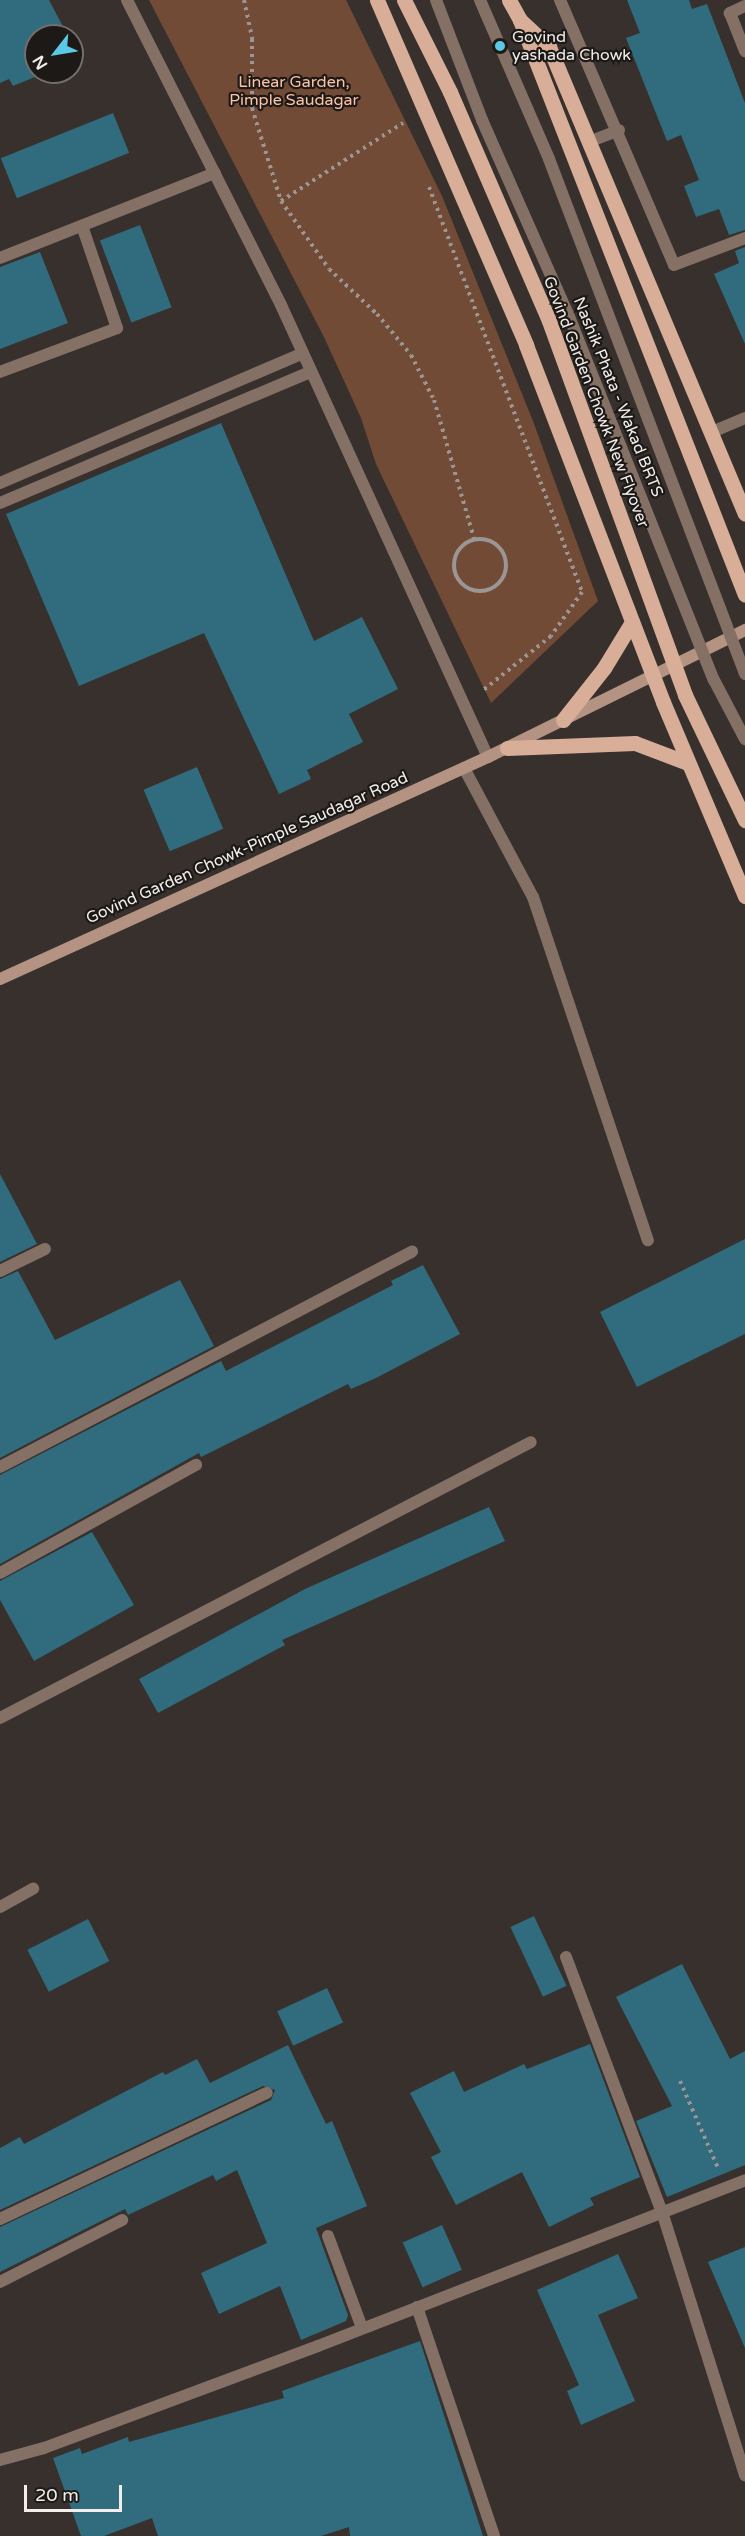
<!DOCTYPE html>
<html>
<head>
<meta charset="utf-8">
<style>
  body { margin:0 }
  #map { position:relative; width:745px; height:2536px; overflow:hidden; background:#37302d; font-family:"Varela Round",sans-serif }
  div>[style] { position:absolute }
  .green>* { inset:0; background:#724b37 }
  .building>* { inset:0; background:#306c7d; transform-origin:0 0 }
  .path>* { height:4px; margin-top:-2px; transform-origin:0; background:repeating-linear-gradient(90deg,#9b9693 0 3px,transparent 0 7.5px) }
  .path>.ring { margin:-2px; padding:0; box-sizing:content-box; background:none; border:4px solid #9b9693; border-radius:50% }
  .service>* { height:12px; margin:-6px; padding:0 6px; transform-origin:6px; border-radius:6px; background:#857066 }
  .minor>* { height:12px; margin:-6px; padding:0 6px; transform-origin:6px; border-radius:6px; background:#857066 }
  .secondary>* { height:12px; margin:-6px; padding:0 6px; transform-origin:6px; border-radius:6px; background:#b49382 }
  .primary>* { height:15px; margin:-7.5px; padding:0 7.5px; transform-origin:7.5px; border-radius:7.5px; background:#d8ae98 }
  .service-bridge>* { height:12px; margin:-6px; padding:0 6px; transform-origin:6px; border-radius:6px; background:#857066 }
  .primary-bridge>* { height:15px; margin:-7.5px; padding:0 7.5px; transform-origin:7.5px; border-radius:7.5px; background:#d8ae98 }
  .dots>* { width:16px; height:16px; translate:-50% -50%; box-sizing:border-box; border:3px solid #1c1917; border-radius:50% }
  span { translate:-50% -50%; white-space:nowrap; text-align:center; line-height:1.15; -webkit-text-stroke:4.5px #1c1917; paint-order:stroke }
  .poi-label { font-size:16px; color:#f2eeec }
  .left { translate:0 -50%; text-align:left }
  .park-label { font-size:16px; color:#fdc3a5 }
  .street-label { font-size:16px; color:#f2eeec }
  .north { position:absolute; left:24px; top:24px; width:60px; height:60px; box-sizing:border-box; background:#1c1917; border:2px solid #726e6c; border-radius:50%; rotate:239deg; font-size:16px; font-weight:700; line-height:24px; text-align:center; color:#f2eeec }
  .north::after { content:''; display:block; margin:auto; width:21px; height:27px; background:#5bc8e6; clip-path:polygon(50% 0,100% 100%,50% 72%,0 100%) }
  .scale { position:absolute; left:24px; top:2485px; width:98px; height:27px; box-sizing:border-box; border:3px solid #f2eeec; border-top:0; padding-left:8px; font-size:18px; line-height:21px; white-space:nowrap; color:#f2eeec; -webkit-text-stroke:4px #1c1917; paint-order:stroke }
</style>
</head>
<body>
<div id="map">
  <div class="green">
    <div style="clip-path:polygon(149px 0,346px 0,442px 196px,533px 421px,598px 601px,491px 703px,376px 464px,361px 418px,324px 337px)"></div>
  </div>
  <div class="building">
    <div style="clip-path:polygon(0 0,49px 0,68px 36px,36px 36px,36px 72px,47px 72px,13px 86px,9px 79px,0 83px)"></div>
    <div style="clip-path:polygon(627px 0,689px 0,692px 9px,707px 4px,745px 103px,745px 230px,729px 235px,719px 209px,696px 217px,684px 186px,699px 180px,681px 135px,667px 141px,626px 38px,640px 33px)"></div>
    <div style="left:113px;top:113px;width:43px;height:121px;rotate:68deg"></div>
    <div style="left:140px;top:225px;width:88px;height:43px;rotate:69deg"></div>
    <div style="clip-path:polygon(745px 247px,745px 344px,714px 274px,739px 263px,735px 251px)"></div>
    <div style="clip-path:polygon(40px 252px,68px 323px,0 349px,0 267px)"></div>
    <div style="clip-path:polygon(221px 423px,314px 641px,362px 617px,398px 689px,349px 714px,363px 742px,307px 770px,311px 779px,279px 794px,204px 633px,79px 686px,6px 514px)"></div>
    <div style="left:197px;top:767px;width:67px;height:58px;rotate:67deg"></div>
    <div style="clip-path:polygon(0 1174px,37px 1244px,0 1262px)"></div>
    <div style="clip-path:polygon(745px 1239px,745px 1334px,637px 1387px,600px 1312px)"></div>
    <div style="clip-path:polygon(423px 1265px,460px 1334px,376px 1378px,351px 1389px,348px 1384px,201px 1457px,199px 1453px,0 1564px,0 1475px,221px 1361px,226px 1371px,393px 1285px,391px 1281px)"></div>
    <div style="clip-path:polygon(18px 1271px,55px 1340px,180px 1280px,214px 1346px,0 1458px,0 1279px)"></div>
    <div style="clip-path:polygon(489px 1507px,505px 1541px,282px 1640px,285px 1645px,158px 1713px,139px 1679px,305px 1589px)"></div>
    <div style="clip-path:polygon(92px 1532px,134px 1605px,34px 1661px,0 1600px,0 1581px)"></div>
    <div style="left:534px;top:1916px;width:77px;height:26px;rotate:65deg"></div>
    <div style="left:88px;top:1919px;width:47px;height:68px;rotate:63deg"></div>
    <div style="clip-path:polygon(682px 1964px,730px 2059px,745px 2051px,745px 2165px,667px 2197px,636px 2121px,672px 2106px,616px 1997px)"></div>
    <div style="left:327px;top:1988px;width:38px;height:55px;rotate:65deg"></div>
    <div style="clip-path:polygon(590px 2044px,640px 2177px,590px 2198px,594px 2205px,549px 2227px,522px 2172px,456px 2205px,431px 2157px,441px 2152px,410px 2093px,454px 2071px,464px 2092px,524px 2064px,527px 2069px)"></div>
    <div style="clip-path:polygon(288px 2045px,326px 2124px,332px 2121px,367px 2206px,316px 2228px,348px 2315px,346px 2321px,301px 2340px,280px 2286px,219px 2314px,201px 2273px,267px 2243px,237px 2170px,216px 2181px,213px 2175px,128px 2215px,125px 2209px,0 2272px,0 2227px,271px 2100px,275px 2090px,263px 2086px,0 2210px,0 2148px,20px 2137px,24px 2144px,163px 2072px,165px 2075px,197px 2059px,210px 2083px)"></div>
    <div style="left:442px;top:2225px;width:49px;height:43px;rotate:66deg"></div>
    <div style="clip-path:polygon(745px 2247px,745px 2348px,708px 2262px)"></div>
    <div style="clip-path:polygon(618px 2254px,638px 2298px,598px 2315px,635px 2401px,581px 2425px,567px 2391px,579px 2385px,537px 2290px)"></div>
    <div style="clip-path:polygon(420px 2341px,483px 2536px,350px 2536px,349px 2527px,321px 2536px,158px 2536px,152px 2518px,104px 2536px,81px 2536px,53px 2458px,80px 2448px,82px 2454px,128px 2437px,129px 2442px,284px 2398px,282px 2391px)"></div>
  </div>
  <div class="path">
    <div style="left:244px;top:0;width:40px;rotate:78deg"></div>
    <div style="left:252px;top:39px;width:69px;rotate:90deg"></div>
    <div style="left:252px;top:108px;width:97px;rotate:72.7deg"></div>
    <div style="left:281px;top:201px;width:83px;rotate:54.8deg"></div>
    <div style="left:329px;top:269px;width:66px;rotate:43.2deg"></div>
    <div style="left:377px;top:314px;width:53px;rotate:50.3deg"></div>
    <div style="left:411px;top:355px;width:51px;rotate:62.9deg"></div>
    <div style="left:434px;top:400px;width:145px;rotate:73.9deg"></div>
    <div style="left:429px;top:187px;width:433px;rotate:69.3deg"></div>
    <div style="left:582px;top:592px;width:54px;rotate:125.2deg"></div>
    <div style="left:551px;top:636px;width:88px;rotate:141.4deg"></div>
    <div style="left:281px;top:201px;width:145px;rotate:-32.6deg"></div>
    <div class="ring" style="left:454px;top:539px;width:48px;height:48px"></div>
    <div style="left:680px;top:2081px;width:95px;rotate:66.4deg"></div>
  </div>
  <div class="service">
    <div style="left:560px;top:0;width:288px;rotate:66.7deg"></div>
    <div style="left:674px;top:265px;width:76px;rotate:-20.8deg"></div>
    <div style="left:745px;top:6px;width:17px;rotate:155deg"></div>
    <div style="left:730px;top:13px;width:41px;rotate:68.5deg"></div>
    <div style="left:591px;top:141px;width:30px;rotate:-21deg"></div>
    <div style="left:0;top:258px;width:231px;rotate:-21.6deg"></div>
    <div style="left:0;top:372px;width:125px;rotate:-20.6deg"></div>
    <div style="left:117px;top:328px;width:108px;rotate:-108.9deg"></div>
    <div style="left:712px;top:432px;width:36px;rotate:-23deg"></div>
    <div style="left:0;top:503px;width:337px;rotate:-22.9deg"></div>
    <div style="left:464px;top:768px;width:146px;rotate:61.9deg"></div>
    <div style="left:533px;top:897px;width:362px;rotate:71.5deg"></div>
    <div style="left:0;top:2282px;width:137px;rotate:-26.9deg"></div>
  </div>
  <div class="minor">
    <div style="left:127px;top:0;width:342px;rotate:63.2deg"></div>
    <div style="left:281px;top:305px;width:497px;rotate:65.4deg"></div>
    <div style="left:0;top:483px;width:327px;rotate:-23.2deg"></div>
    <div style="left:0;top:1271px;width:50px;rotate:-26.1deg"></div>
    <div style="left:0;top:1467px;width:465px;rotate:-27.6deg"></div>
    <div style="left:0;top:1573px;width:224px;rotate:-28.9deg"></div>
    <div style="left:0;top:1718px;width:598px;rotate:-27.46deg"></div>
    <div style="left:0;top:1907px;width:38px;rotate:-29deg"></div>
    <div style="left:566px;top:1957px;width:276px;rotate:69.4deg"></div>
    <div style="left:663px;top:2215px;width:273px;rotate:72.5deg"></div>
    <div style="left:0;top:2219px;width:295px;rotate:-25.3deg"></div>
    <div style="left:328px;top:2236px;width:98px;rotate:69.7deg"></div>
    <div style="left:417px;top:2307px;width:242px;rotate:71.4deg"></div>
    <div style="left:0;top:2460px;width:46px;rotate:-15.3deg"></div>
    <div style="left:44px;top:2448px;width:292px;rotate:-20.4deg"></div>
    <div style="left:318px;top:2346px;width:458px;rotate:-21.2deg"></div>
  </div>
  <div class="secondary">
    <div style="left:0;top:979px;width:536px;rotate:-24.46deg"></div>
    <div style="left:488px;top:757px;width:287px;rotate:-26.3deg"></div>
  </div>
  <div class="primary">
    <div style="left:377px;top:0;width:376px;rotate:66.6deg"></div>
    <div style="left:526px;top:345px;width:382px;rotate:69deg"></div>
    <div style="left:663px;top:702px;width:211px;rotate:67.1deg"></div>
    <div style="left:509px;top:0;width:23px;rotate:61deg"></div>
    <div style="left:520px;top:20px;width:40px;rotate:43deg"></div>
    <div style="left:549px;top:47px;width:506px;rotate:67.23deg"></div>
    <div style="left:520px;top:20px;width:617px;rotate:68.63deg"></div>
    <div style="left:563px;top:720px;width:66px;rotate:-51.7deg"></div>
    <div style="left:604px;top:668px;width:54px;rotate:-58.7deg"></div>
    <div style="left:507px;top:748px;width:128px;rotate:-2.2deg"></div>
    <div style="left:635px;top:743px;width:57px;rotate:20.7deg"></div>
  </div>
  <div class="service-bridge">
    <div style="left:436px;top:0;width:129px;rotate:69deg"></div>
    <div style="left:482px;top:120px;width:212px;rotate:66.1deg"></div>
    <div style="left:568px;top:314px;width:394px;rotate:68.3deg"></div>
    <div style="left:714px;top:680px;width:67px;rotate:62.3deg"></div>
    <div style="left:480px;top:0;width:173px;rotate:66.5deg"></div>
    <div style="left:549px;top:159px;width:551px;rotate:69.16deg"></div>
  </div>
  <div class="primary-bridge">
    <div style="left:404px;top:0;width:103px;rotate:63.4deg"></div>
    <div style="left:450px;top:92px;width:249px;rotate:66.6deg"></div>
    <div style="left:549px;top:321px;width:398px;rotate:70deg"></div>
    <div style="left:685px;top:695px;width:139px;rotate:64.4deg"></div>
  </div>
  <div class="dots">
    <div style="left:500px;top:46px;background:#5bc8e6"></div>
  </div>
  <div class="poi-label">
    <span class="left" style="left:512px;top:46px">Govind<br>yashada Chowk</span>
  </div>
  <div class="park-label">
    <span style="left:294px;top:91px">Linear Garden,<br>Pimple Saudagar</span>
  </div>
  <div class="street-label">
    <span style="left:618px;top:397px;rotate:68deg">Nashik Phata - Wakad BRTS</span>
    <span style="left:596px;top:402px;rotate:69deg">Govind Garden Chowk New Flyover</span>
    <span style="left:247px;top:848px;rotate:-24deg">Govind Garden Chowk-Pimple Saudagar Road</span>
  </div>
  <div class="north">N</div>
  <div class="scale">20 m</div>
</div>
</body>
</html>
